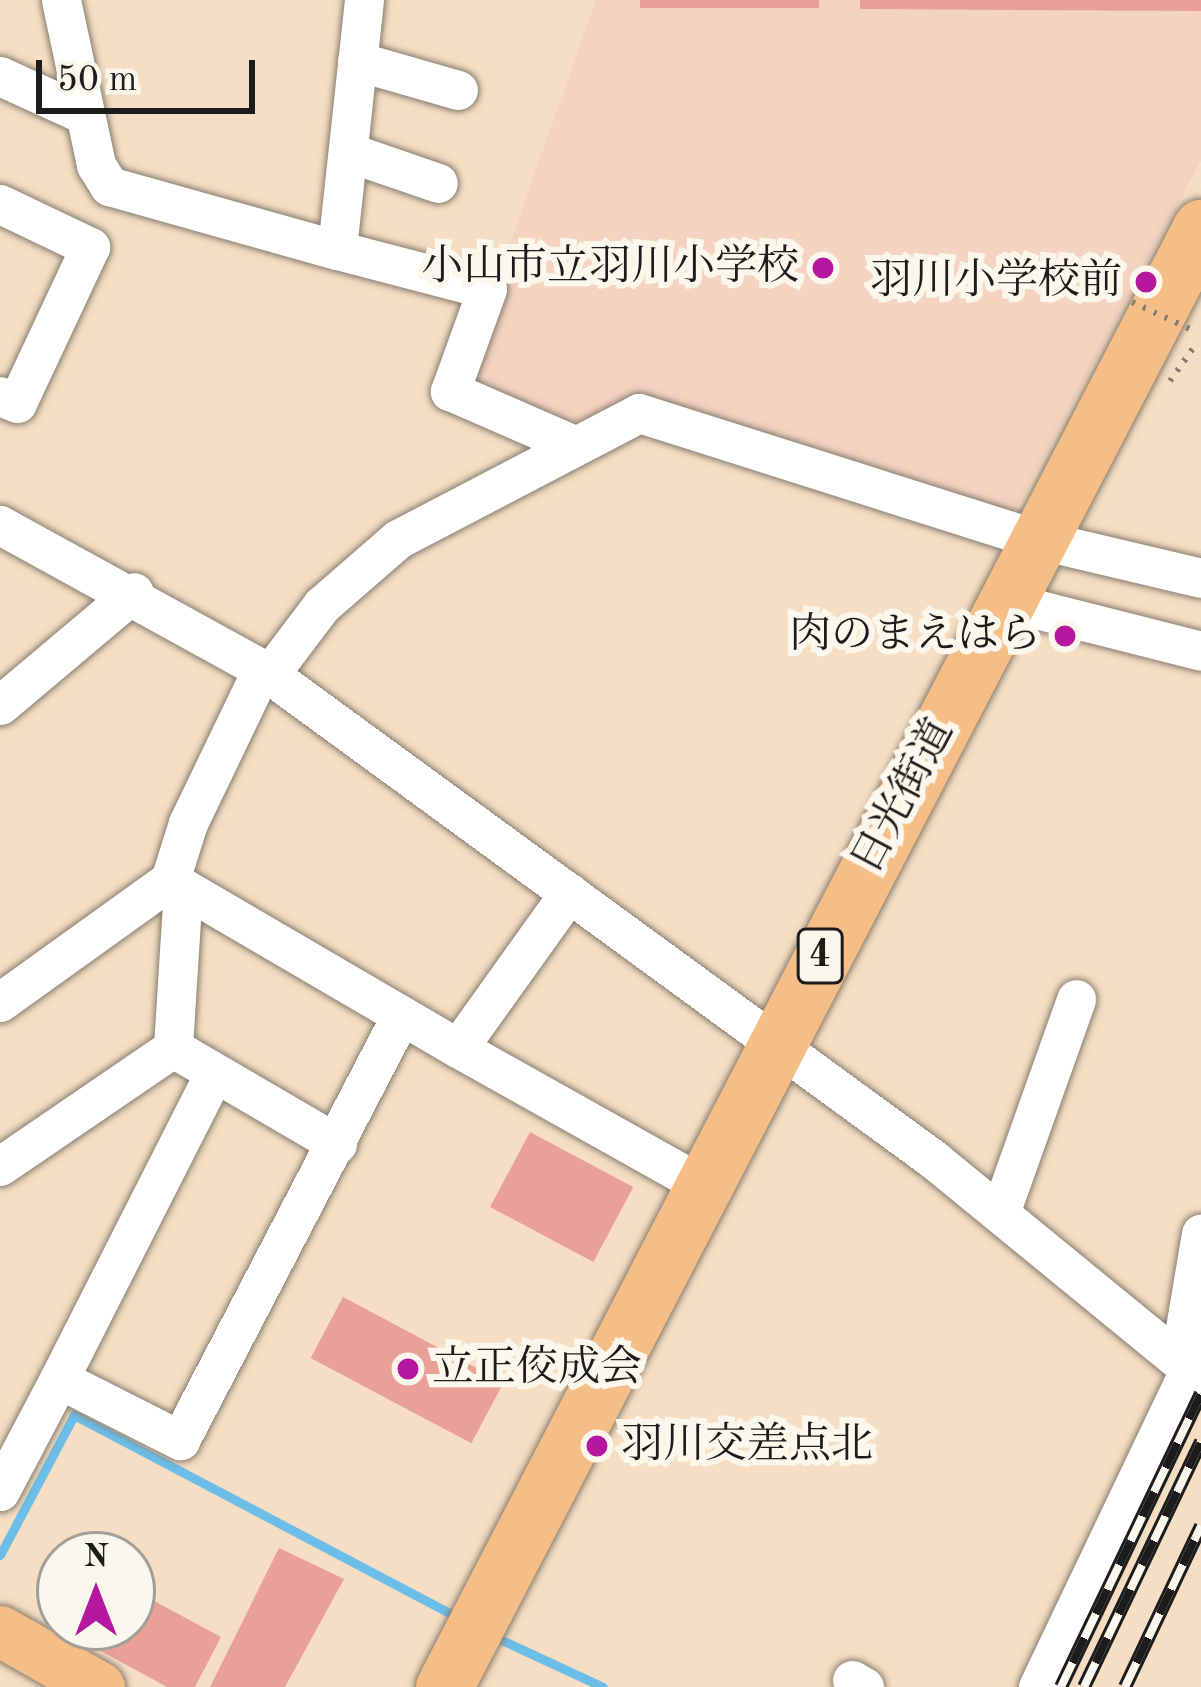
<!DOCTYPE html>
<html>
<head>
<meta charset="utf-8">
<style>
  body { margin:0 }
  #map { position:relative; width:1201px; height:1687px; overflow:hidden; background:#f5dec3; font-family:"Old Standard TT","Noto Serif JP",serif }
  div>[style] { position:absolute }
  .built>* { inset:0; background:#f4d3c1 }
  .stream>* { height:9px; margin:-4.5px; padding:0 4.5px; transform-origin:4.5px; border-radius:4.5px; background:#6cbee8 }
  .building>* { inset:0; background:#e9a099; transform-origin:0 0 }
  .path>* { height:6px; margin-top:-3px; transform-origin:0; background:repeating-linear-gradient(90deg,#887d70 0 3px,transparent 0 12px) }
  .roads { filter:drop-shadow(0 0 3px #887d70) drop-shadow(0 0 3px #887d70) }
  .minor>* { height:39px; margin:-19.5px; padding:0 19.5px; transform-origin:19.5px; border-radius:19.5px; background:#fff }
  .major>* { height:51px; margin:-25.5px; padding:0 25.5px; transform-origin:25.5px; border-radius:25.5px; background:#f6be87 }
  .highway>* { height:57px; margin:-28.5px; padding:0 28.5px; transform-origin:28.5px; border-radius:28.5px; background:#f6be87 }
  .rail>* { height:14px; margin-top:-7px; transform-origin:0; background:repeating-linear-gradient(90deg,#fbf7ec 0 27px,#1c1c1c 0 54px); box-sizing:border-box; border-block:3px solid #1c1c1c }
  .path-bridge>* { height:6px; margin-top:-3px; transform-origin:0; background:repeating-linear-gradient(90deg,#887d70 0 3px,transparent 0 12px) }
  .dots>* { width:33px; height:33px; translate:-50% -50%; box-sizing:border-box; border:6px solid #fbf7ec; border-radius:50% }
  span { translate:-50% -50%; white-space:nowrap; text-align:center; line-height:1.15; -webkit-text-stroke:12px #fbf7ec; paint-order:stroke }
  .shield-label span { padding:3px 9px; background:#fbf7ec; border:3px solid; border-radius:9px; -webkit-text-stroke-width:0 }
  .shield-label { font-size:39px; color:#1c1c1c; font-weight:700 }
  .poi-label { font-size:42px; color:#1c1c1c }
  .right { translate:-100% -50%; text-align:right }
  .left { translate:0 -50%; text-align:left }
  .street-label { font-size:42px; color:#1c1c1c }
  .north { position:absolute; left:36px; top:1531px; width:120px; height:120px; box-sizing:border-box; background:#fbf7ec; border:3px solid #a29f99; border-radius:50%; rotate:0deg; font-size:33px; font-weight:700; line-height:48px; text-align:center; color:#1c1c1c }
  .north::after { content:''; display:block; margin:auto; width:42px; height:54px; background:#b5179e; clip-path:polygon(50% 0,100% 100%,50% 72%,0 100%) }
  .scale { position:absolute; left:36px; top:60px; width:219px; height:54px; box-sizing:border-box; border:6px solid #1c1c1c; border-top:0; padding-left:15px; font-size:36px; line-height:42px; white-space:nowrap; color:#1c1c1c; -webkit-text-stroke:9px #fbf7ec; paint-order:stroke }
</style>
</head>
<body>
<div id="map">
  <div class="built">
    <div style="clip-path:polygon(596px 0,1201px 0,1201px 160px,1010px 520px,667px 408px,572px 434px,463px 376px)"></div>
  </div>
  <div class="stream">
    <div style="left:0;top:1555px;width:158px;rotate:-62.1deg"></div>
    <div style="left:74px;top:1415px;width:433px;rotate:27.8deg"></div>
    <div style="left:493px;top:1636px;width:121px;rotate:24.9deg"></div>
  </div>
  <div class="building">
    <div style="left:640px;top:0;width:179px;height:8px"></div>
    <div style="clip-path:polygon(860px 0,1201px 0,1201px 11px,860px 9px)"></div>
    <div style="left:530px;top:1132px;width:117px;height:85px;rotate:28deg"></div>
    <div style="left:343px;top:1297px;width:182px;height:69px;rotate:28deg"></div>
    <div style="clip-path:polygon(279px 1548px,344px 1579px,285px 1687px,210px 1687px)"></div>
    <div style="clip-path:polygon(132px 1589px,221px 1637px,195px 1687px,167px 1687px,99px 1650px,111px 1627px,132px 1627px)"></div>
  </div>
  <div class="path">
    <div style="left:1170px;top:381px;width:45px;rotate:-54.9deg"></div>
  </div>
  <div class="roads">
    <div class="minor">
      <div style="left:61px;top:0;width:169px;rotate:78deg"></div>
      <div style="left:96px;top:165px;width:25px;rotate:58deg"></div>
      <div style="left:109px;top:186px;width:237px;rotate:15.7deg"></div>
      <div style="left:364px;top:0;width:251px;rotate:96.2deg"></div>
      <div style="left:337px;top:250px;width:155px;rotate:14.6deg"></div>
      <div style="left:487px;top:289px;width:109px;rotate:109.9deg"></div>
      <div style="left:450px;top:391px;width:133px;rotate:23.5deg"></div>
      <div style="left:357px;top:61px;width:105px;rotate:16deg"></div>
      <div style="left:0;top:76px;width:91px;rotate:24.6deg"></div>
      <div style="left:348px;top:152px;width:95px;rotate:19deg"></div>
      <div style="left:0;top:204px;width:100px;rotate:25.5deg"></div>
      <div style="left:90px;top:247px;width:172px;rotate:115.1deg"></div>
      <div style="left:17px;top:403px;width:18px;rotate:-158deg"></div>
      <div style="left:0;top:525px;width:299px;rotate:28.8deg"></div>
      <div style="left:262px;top:669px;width:831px;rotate:36.14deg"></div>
      <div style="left:933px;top:1159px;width:332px;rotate:39.3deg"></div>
      <div style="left:1008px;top:602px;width:199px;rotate:14.2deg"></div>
      <div style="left:269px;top:675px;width:88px;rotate:-52.9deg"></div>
      <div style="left:322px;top:605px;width:101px;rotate:-41deg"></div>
      <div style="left:398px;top:539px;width:272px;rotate:-27.6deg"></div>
      <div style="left:639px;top:413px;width:417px;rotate:17.6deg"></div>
      <div style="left:1036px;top:539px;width:170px;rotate:13.3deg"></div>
      <div style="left:0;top:705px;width:175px;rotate:-40.1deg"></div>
      <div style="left:170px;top:880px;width:60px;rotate:-72.5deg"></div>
      <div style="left:188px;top:823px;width:171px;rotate:-64.3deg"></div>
      <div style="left:183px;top:888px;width:160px;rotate:93.6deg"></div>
      <div style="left:173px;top:1048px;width:190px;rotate:30.3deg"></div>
      <div style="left:0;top:1002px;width:209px;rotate:-35.7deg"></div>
      <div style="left:170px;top:880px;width:333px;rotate:30.3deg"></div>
      <div style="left:458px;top:1048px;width:191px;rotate:-54.4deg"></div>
      <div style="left:458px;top:1048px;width:276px;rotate:29.3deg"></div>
      <div style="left:0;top:1166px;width:209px;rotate:-34.3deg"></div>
      <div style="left:1000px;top:1213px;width:227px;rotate:-70.4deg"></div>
      <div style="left:1190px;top:1369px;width:30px;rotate:-104deg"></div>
      <div style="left:1183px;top:1340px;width:108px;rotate:-80.4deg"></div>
      <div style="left:59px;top:1379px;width:343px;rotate:-63.1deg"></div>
      <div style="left:0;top:1491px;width:127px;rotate:-62.2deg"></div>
      <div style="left:59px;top:1379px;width:136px;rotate:26.8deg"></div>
      <div style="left:180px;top:1440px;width:476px;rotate:-62.5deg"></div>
      <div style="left:852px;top:1680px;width:14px;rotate:30deg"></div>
      <div style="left:1038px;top:1687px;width:379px;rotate:-64.5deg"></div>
    </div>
    <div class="major">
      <div style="left:0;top:1631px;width:114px;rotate:29.5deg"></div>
    </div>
    <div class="highway">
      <div style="left:444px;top:1687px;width:1644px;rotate:-62.58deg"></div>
    </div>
  </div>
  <div class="rail">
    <div style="left:1061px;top:1687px;width:325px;rotate:-64.5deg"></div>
    <div style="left:1084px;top:1687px;width:272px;rotate:-64.5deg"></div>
    <div style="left:1125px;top:1687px;width:178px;rotate:-64.7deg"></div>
  </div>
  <div class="path-bridge">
    <div style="left:1132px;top:302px;width:64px;rotate:25deg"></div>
  </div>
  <div class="dots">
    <div style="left:823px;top:268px;background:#b5179e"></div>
    <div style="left:1146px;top:282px;background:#b5179e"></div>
    <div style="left:1065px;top:636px;background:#b5179e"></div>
    <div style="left:408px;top:1369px;background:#b5179e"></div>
    <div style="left:597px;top:1446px;background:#b5179e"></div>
  </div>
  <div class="shield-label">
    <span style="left:820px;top:956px">4</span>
  </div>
  <div class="poi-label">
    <span class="right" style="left:799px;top:268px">小山市立羽川小学校</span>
    <span class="right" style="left:1122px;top:282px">羽川小学校前</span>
    <span class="right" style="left:1041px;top:636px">肉のまえはら</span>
    <span class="left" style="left:432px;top:1369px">立正佼成会</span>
    <span class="left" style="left:621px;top:1446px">羽川交差点北</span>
  </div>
  <div class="street-label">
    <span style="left:904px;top:797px;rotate:-62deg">日光街道</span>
  </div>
  <div class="north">N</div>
  <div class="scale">50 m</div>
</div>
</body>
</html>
